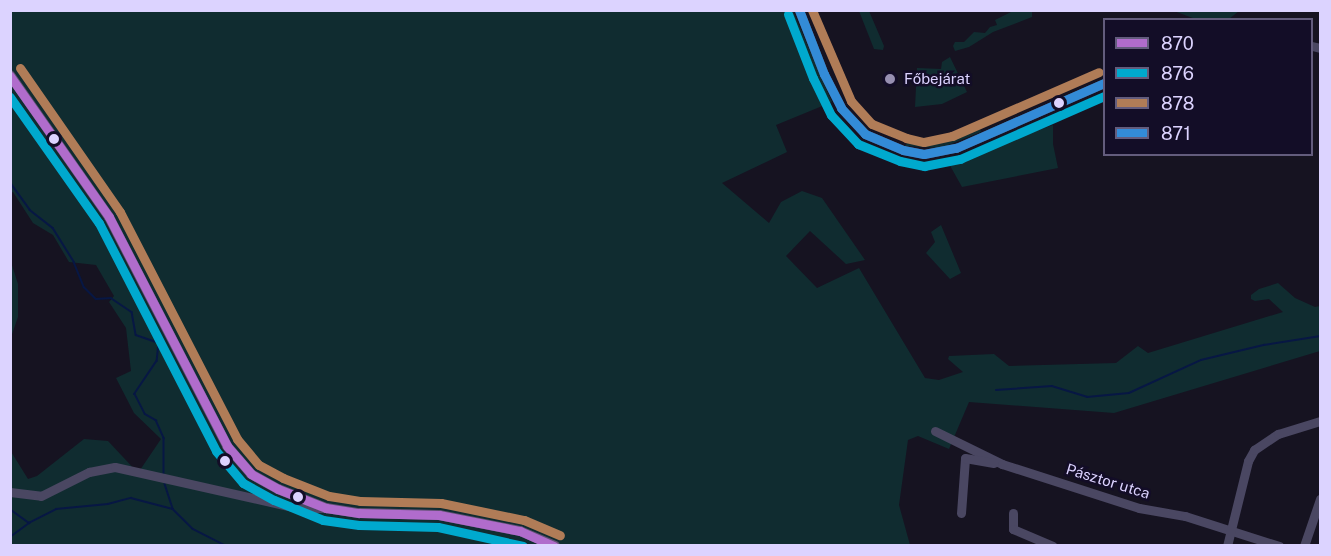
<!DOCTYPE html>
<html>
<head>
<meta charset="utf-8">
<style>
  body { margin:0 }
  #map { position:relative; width:1331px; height:556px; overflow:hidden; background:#161321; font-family:"Public Sans",sans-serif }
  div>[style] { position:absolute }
  .green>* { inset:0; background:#102c30 }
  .stream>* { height:1.5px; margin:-0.75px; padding:0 0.75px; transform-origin:0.75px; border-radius:0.75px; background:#071744 }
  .minor>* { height:9px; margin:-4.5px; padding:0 4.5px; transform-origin:4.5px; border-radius:4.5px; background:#4a4762 }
  .major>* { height:10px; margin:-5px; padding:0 5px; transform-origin:5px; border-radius:5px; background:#605173 }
  .bus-1>* { height:9px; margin:-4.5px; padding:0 4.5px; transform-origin:4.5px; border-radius:4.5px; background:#b06ccc }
  .bus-2>* { height:9px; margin:-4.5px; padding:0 4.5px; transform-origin:4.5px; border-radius:4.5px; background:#00a9ce }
  .bus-3>* { height:9px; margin:-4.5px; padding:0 4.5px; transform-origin:4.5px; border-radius:4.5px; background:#b07c57 }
  .bus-4>* { height:9px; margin:-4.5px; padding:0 4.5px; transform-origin:4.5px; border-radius:4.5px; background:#338bd7 }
  .dots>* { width:16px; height:16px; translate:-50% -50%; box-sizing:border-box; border:3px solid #130d27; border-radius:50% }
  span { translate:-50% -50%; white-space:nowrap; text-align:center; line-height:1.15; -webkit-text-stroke:5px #130d27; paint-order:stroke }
  .poi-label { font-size:15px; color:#dcd3ff }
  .left { translate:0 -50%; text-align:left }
  .street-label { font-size:15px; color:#dcd3ff }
  .frame { position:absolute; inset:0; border:12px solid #dcd3ff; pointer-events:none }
  .legend { position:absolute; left:1103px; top:18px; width:210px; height:138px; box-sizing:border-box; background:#130d27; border:2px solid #635c7d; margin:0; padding:8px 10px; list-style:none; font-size:18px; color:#dcd3ff }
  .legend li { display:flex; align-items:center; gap:12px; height:30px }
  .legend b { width:30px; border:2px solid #635c7d }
</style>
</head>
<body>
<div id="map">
  <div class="green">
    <div style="clip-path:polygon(11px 11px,793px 11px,832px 102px,776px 125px,787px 152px,722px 183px,769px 223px,781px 202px,802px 191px,822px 198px,865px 260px,846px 264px,810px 231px,786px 256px,817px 288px,859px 268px,925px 378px,939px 380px,963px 372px,948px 359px,949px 356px,994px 354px,1009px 366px,1116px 363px,1138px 346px,1148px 353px,1283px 312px,1269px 299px,1255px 301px,1251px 299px,1251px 295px,1259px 289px,1278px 283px,1295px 298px,1315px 307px,1320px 306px,1320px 351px,1114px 413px,969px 402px,949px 449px,918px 436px,908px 440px,899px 505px,910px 545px,11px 545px,10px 450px,28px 479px,37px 476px,84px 439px,108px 441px,138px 473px,161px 439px,134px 413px,116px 378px,131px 371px,126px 328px,109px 302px,114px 296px,96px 265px,69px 262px,53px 235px,33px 223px,13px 192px,11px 193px)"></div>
    <div style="clip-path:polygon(859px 11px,869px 11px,884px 46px,883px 50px,874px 49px)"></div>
    <div style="clip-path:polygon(1013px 11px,1032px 12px,1032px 17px,993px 32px,969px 47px,955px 51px,953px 46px,955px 42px,964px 42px,974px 32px,985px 33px,990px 27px,997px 25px,995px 20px)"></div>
    <div style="clip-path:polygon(1174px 11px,1239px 10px,1239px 11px,1229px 19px,1198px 20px)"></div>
    <div style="clip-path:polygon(950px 57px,967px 92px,942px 104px,915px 107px,917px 68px,941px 69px,942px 62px)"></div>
    <div style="clip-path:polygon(979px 125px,981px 132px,941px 148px,905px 146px,909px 140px,917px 143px,927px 138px,949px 138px)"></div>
    <div style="clip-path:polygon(1053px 125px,1053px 144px,1058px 168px,962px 187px,948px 162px)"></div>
    <div style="clip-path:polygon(941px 225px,961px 273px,950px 279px,926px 253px,935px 242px,931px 232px)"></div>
    <div style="clip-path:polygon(10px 259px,18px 284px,18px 317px,11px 337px)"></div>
  </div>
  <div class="stream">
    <div style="left:10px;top:182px;width:34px;rotate:54deg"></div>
    <div style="left:30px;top:210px;width:29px;rotate:38deg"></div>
    <div style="left:53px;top:228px;width:40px;rotate:58deg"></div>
    <div style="left:74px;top:262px;width:27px;rotate:68deg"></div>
    <div style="left:84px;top:287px;width:17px;rotate:45deg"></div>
    <div style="left:96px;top:299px;width:15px;rotate:-4deg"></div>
    <div style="left:111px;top:298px;width:25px;rotate:34deg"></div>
    <div style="left:132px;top:312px;width:23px;rotate:80deg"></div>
    <div style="left:136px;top:335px;width:24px;rotate:19deg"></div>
    <div style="left:159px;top:343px;width:18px;rotate:96deg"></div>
    <div style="left:157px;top:361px;width:40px;rotate:124deg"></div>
    <div style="left:135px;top:394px;width:22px;rotate:63deg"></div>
    <div style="left:145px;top:414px;width:13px;rotate:29deg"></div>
    <div style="left:156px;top:420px;width:20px;rotate:66deg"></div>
    <div style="left:164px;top:438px;width:35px;rotate:90deg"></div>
    <div style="left:996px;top:390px;width:56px;rotate:-4.1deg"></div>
    <div style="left:1052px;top:386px;width:37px;rotate:17deg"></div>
    <div style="left:1087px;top:397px;width:42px;rotate:-5.4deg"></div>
    <div style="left:1129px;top:393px;width:79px;rotate:-24.6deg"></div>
    <div style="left:1201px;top:360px;width:65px;rotate:-13.4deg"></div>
    <div style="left:1264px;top:345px;width:57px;rotate:-9.1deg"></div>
    <div style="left:165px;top:484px;width:26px;rotate:72deg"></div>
    <div style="left:10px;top:509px;width:24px;rotate:36deg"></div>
    <div style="left:10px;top:537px;width:24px;rotate:-36deg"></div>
    <div style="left:29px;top:523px;width:30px;rotate:-27deg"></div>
    <div style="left:56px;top:509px;width:52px;rotate:-5.5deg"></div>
    <div style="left:108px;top:504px;width:24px;rotate:-15deg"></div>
    <div style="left:131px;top:498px;width:43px;rotate:14.7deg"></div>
    <div style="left:173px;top:509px;width:28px;rotate:45deg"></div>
    <div style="left:193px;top:529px;width:38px;rotate:27deg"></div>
  </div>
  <div class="minor">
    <div style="left:799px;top:10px;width:69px;rotate:68.7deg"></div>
    <div style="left:824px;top:74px;width:38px;rotate:63deg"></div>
    <div style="left:841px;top:108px;width:35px;rotate:47deg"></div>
    <div style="left:865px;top:134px;width:41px;rotate:22.8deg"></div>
    <div style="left:903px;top:150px;width:21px;rotate:11deg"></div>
    <div style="left:924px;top:154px;width:33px;rotate:-11deg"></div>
    <div style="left:956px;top:148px;width:162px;rotate:-23.7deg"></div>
    <div style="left:1312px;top:46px;width:8px;rotate:14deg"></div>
    <div style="left:935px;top:431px;width:75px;rotate:26.2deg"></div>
    <div style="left:1002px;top:464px;width:144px;rotate:17.8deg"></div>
    <div style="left:1139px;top:508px;width:47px;rotate:9.9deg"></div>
    <div style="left:1185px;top:516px;width:99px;rotate:17.7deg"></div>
    <div style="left:10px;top:492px;width:31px;rotate:7deg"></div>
    <div style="left:41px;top:496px;width:54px;rotate:-26.6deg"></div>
    <div style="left:89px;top:472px;width:26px;rotate:-11deg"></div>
    <div style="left:115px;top:467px;width:187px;rotate:12.7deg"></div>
    <div style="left:297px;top:508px;width:29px"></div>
    <div style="left:961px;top:513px;width:55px;rotate:-85.8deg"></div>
    <div style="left:965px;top:458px;width:29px;rotate:10deg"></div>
    <div style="left:1013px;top:513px;width:16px;rotate:90deg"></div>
    <div style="left:1013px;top:529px;width:43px;rotate:23deg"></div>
    <div style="left:1227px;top:546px;width:88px;rotate:-76.1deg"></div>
    <div style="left:1248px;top:461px;width:13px;rotate:-61deg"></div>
    <div style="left:1254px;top:450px;width:29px;rotate:-34deg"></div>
    <div style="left:1278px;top:434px;width:44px;rotate:-17.2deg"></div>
    <div style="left:1304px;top:546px;width:50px;rotate:-71.2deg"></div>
  </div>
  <div class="major">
    <div style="left:10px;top:75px;width:173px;rotate:55.1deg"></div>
    <div style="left:109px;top:217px;width:258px;rotate:62.7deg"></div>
    <div style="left:227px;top:446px;width:37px;rotate:49deg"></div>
    <div style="left:251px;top:474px;width:31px;rotate:29deg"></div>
    <div style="left:278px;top:489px;width:52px;rotate:21.6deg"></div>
    <div style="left:326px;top:508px;width:33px;rotate:9deg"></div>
    <div style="left:359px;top:513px;width:80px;rotate:1.4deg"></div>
    <div style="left:439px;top:515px;width:83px;rotate:11.2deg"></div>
    <div style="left:520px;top:531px;width:38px;rotate:23deg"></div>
  </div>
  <div class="bus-1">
    <div style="left:10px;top:76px;width:172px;rotate:54.9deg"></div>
    <div style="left:109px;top:217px;width:258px;rotate:62.7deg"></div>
    <div style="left:227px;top:446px;width:37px;rotate:49deg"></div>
    <div style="left:251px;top:474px;width:31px;rotate:29deg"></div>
    <div style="left:278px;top:489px;width:52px;rotate:21.6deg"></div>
    <div style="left:326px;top:508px;width:33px;rotate:9deg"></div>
    <div style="left:359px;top:513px;width:80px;rotate:1.4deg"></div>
    <div style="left:439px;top:515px;width:83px;rotate:11.2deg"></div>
    <div style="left:520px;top:531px;width:37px;rotate:24deg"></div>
  </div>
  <div class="bus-2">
    <div style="left:788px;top:14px;width:69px;rotate:68.7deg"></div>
    <div style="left:813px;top:78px;width:41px;rotate:64.1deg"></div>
    <div style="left:831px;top:115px;width:40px;rotate:47deg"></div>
    <div style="left:858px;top:144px;width:45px;rotate:22deg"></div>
    <div style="left:900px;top:161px;width:25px;rotate:12deg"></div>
    <div style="left:924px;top:166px;width:37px;rotate:-11deg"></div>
    <div style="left:960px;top:159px;width:157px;rotate:-23.6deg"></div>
    <div style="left:10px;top:97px;width:154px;rotate:54.8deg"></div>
    <div style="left:99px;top:223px;width:256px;rotate:62.8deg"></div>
    <div style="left:216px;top:451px;width:42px;rotate:49.8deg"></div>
    <div style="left:243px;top:483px;width:35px;rotate:29deg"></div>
    <div style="left:274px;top:500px;width:53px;rotate:22.2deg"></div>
    <div style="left:323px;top:520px;width:36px;rotate:8deg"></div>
    <div style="left:359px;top:525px;width:79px;rotate:1.5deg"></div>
    <div style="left:438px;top:527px;width:87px;rotate:12.6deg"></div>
  </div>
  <div class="bus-3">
    <div style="left:812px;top:10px;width:99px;rotate:66.8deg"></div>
    <div style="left:851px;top:101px;width:31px;rotate:48deg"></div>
    <div style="left:872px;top:124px;width:37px;rotate:22deg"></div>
    <div style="left:906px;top:138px;width:18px;rotate:13deg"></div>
    <div style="left:924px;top:142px;width:29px;rotate:-12deg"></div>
    <div style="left:952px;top:136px;width:160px;rotate:-23.5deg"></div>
    <div style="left:20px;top:68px;width:175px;rotate:55.2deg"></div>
    <div style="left:120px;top:212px;width:255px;rotate:62.7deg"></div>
    <div style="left:237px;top:439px;width:34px;rotate:50deg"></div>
    <div style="left:259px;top:465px;width:27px;rotate:28deg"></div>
    <div style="left:283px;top:478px;width:49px;rotate:21.4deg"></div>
    <div style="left:329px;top:496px;width:31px;rotate:9deg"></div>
    <div style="left:360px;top:501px;width:81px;rotate:1.4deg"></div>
    <div style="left:441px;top:503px;width:85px;rotate:11.6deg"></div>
    <div style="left:524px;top:520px;width:39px;rotate:23deg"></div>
  </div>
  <div class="bus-4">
    <div style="left:799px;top:10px;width:69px;rotate:68.7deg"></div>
    <div style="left:824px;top:74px;width:38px;rotate:63deg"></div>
    <div style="left:841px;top:108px;width:35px;rotate:47deg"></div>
    <div style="left:865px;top:134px;width:41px;rotate:22.8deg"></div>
    <div style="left:903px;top:150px;width:21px;rotate:11deg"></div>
    <div style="left:924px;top:154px;width:33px;rotate:-11deg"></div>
    <div style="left:956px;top:148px;width:162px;rotate:-23.7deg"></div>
  </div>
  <div class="dots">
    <div style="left:890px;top:79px;background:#9790b1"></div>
    <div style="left:1059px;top:103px;background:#dcd3ff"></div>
    <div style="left:54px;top:139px;background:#dcd3ff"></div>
    <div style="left:225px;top:461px;background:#dcd3ff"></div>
    <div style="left:298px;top:497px;background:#dcd3ff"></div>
  </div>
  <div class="poi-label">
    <span class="left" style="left:904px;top:79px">Főbejárat</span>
  </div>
  <div class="street-label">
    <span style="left:1108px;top:481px;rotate:17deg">Pásztor utca</span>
  </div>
  <div class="frame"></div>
  <ul class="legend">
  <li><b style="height:8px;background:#b06ccc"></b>870</li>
  <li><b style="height:8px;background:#00a9ce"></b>876</li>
  <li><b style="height:8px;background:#b07c57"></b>878</li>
  <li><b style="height:8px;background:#338bd7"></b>871</li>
  </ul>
</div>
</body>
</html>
